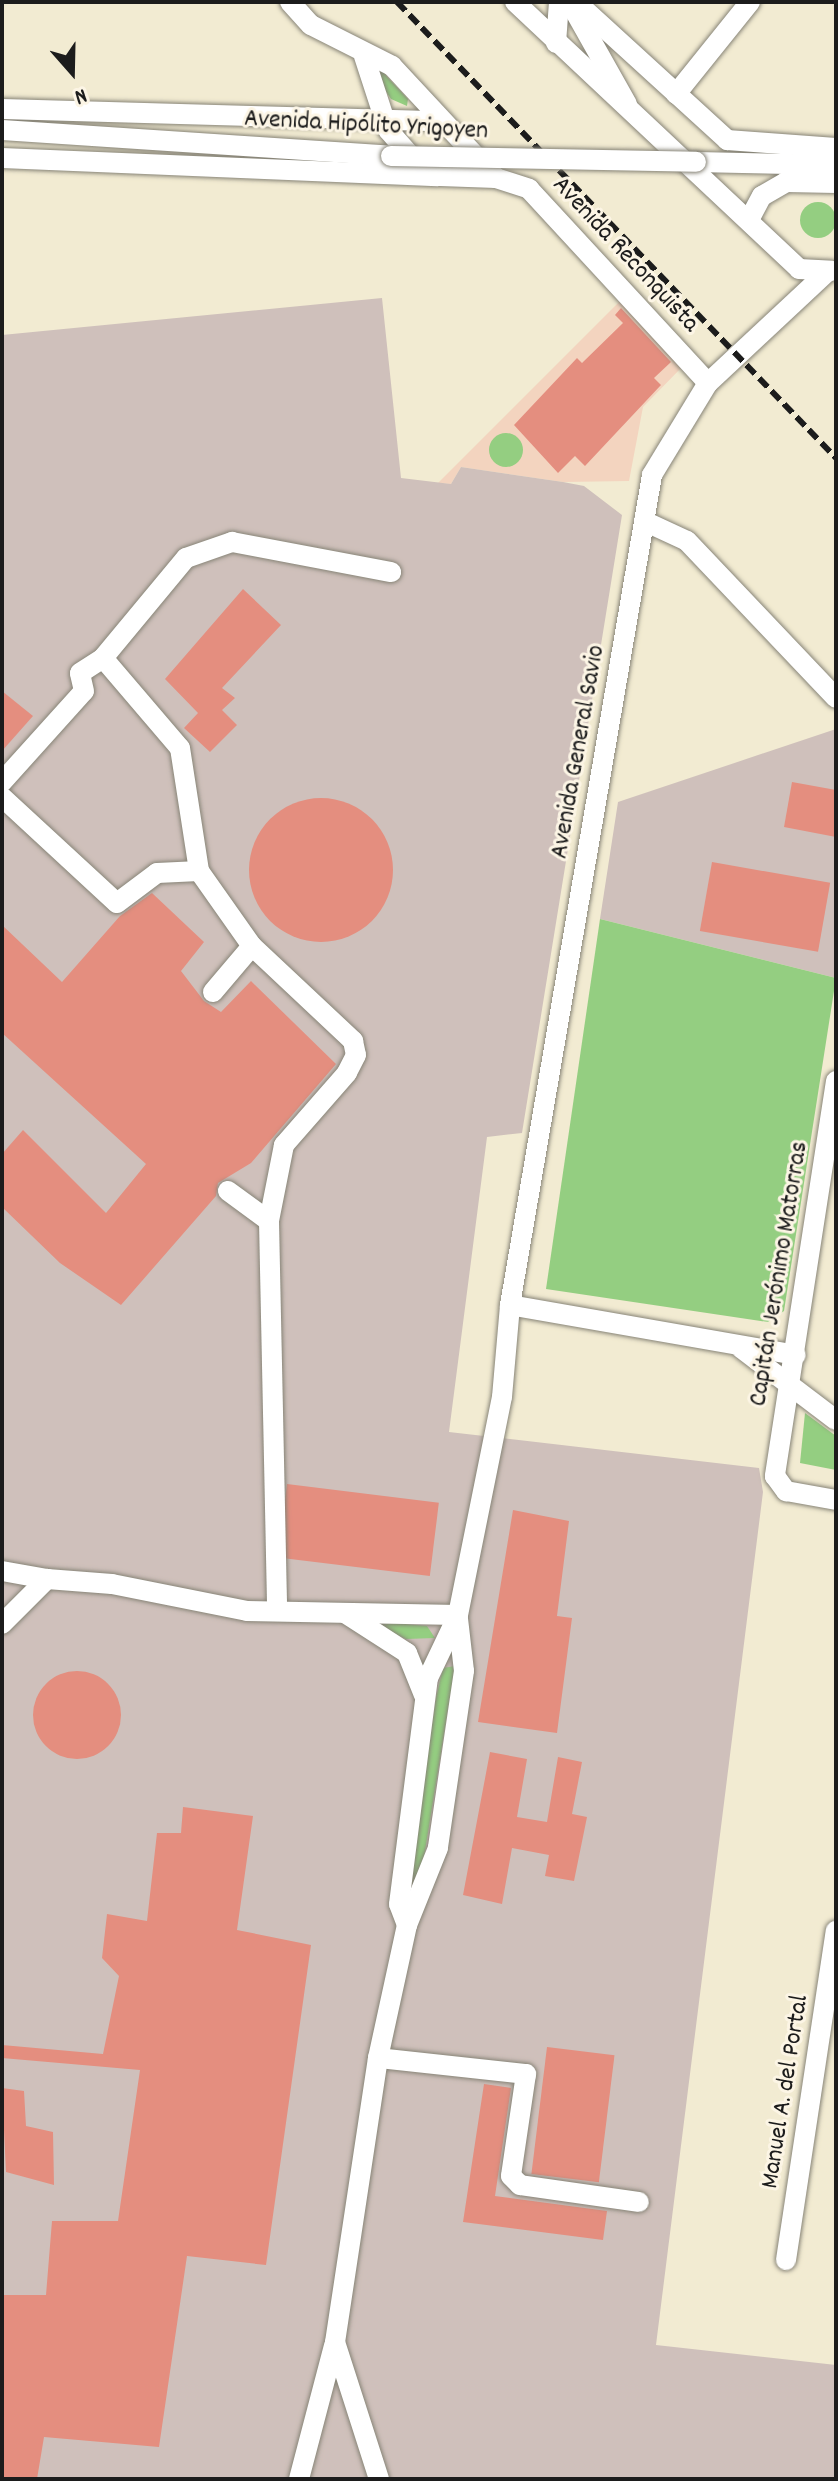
<!DOCTYPE html>
<html>
<head>
<meta charset="utf-8">
<style>
  body { margin:0 }
  #map { position:relative; width:838px; height:2481px; overflow:hidden; background:#f2ebd2; font-family:Dekko,sans-serif }
  div>[style] { position:absolute }
  .built>* { inset:0; background:#f3d4bf }
  .industrial>* { inset:0; background:#cfc0bb }
  .green>* { inset:0; background:#94ce81 }
  .round { border-radius:50% }
  .building>* { inset:0; background:#e48e7f; transform-origin:0 0 }
  .roads { filter:drop-shadow(0 0 2px #878477) drop-shadow(0 0 2px #878477) }
  .minor>* { height:20px; margin:-10px; padding:0 10px; transform-origin:10px; border-radius:10px; background:#fff }
  .rail>* { height:6px; margin-top:-3px; transform-origin:0; background:repeating-linear-gradient(90deg,#1c1c1c 0 12px,transparent 0 18px) }
  .bridges { filter:drop-shadow(0 0 2px #878477) drop-shadow(0 0 2px #878477) }
  .minor-bridge>* { height:20px; margin:-10px; padding:0 10px; transform-origin:10px; border-radius:10px; background:#fff }
  span { translate:-50% -50%; white-space:nowrap; text-align:center; line-height:1.15; -webkit-text-stroke:6px #fcf5e5; paint-order:stroke }
  .street-label { font-size:26px; color:#1c1c1c }
  .frame { position:absolute; inset:0; border:4px solid #1c1c1c; pointer-events:none }
  .north { position:absolute; left:32px; top:32px; width:80px; height:80px; -webkit-text-stroke:6px #fcf5e5; paint-order:stroke; rotate:160deg; font-size:22px; font-weight:700; line-height:32px; text-align:center; color:#1c1c1c }
  .north::after { content:''; display:block; margin:auto; width:28px; height:36px; background:#1c1c1c; clip-path:polygon(50% 0,100% 100%,50% 72%,0 100%) }
</style>
</head>
<body>
<div id="map">
  <div class="built">
    <div style="clip-path:polygon(625px 296px,684px 365px,643px 407px,629px 481px,563px 482px,461px 467px,451px 484px,438px 483px)"></div>
  </div>
  <div class="industrial">
    <div style="clip-path:polygon(382px 298px,401px 478px,451px 484px,461px 467px,563px 482px,584px 486px,622px 515px,522px 1133px,487px 1137px,449px 1432px,759px 1468px,763px 1492px,656px 2345px,836px 2365px,836px 2479px,2px 2479px,2px 335px)"></div>
    <div style="clip-path:polygon(836px 729px,836px 978px,600px 919px,618px 802px)"></div>
  </div>
  <div class="green">
    <div style="clip-path:polygon(378px 67px,408px 99px,407px 106px,391px 99px,374px 73px)"></div>
    <div class="round" style="left:800px;top:202px;width:36px;height:36px"></div>
    <div class="round" style="left:489px;top:433px;width:34px;height:34px"></div>
    <div style="clip-path:polygon(600px 919px,836px 978px,784px 1311px,768px 1322px,546px 1289px)"></div>
    <div style="clip-path:polygon(805px 1413px,836px 1436px,836px 1470px,800px 1463px)"></div>
    <div style="clip-path:polygon(364px 1620px,427px 1626px,435px 1638px,406px 1639px)"></div>
    <div style="clip-path:polygon(455px 1666px,419px 1888px,414px 1889px,408px 1885px,436px 1698px,443px 1668px)"></div>
  </div>
  <div class="building">
    <div style="clip-path:polygon(621px 308px,671px 362px,654px 378px,661px 385px,585px 466px,575px 456px,558px 473px,514px 425px,577px 358px,582px 363px,623px 323px,615px 315px)"></div>
    <div style="clip-path:polygon(243px 589px,281px 625px,222px 688px,235px 698px,222px 710px,237px 725px,210px 752px,184px 728px,198px 713px,165px 679px)"></div>
    <div style="clip-path:polygon(2px 691px,33px 716px,2px 751px)"></div>
    <div style="clip-path:polygon(792px 782px,836px 790px,836px 837px,784px 827px)"></div>
    <div class="round" style="left:249px;top:798px;width:144px;height:144px"></div>
    <div style="left:712px;top:862px;width:120px;height:70px;rotate:10deg"></div>
    <div style="clip-path:polygon(152px 893px,204px 942px,181px 971px,204px 1001px,221px 1012px,251px 981px,336px 1064px,251px 1163px,218px 1183px,216px 1196px,121px 1305px,60px 1263px,2px 1207px,2px 1154px,23px 1130px,106px 1213px,146px 1164px,2px 1033px,2px 925px,62px 982px,120px 916px)"></div>
    <div style="left:287px;top:1484px;width:153px;height:74px;rotate:7deg"></div>
    <div style="clip-path:polygon(513px 1510px,569px 1521px,557px 1616px,572px 1618px,557px 1733px,478px 1722px)"></div>
    <div class="round" style="left:33px;top:1671px;width:88px;height:88px"></div>
    <div style="clip-path:polygon(490px 1752px,527px 1759px,517px 1817px,547px 1822px,558px 1757px,582px 1762px,572px 1814px,587px 1817px,574px 1881px,545px 1876px,549px 1855px,512px 1848px,502px 1904px,463px 1895px)"></div>
    <div style="clip-path:polygon(183px 1807px,253px 1816px,237px 1930px,311px 1945px,266px 2265px,187px 2256px,159px 2447px,44px 2437px,37px 2479px,2px 2479px,2px 2295px,46px 2295px,52px 2221px,118px 2221px,140px 2070px,2px 2058px,2px 2045px,103px 2054px,119px 1976px,102px 1958px,107px 1914px,147px 1921px,157px 1833px,181px 1833px)"></div>
    <div style="left:547px;top:2047px;width:68px;height:128px;rotate:7deg"></div>
    <div style="clip-path:polygon(484px 2084px,511px 2088px,495px 2196px,607px 2211px,603px 2240px,463px 2222px)"></div>
    <div style="clip-path:polygon(2px 2088px,24px 2091px,26px 2126px,53px 2132px,54px 2185px,6px 2172px)"></div>
  </div>
  <div class="roads">
    <div class="minor">
      <div style="left:290px;top:2px;width:31px;rotate:48deg"></div>
      <div style="left:311px;top:25px;width:91px;rotate:26.8deg"></div>
      <div style="left:392px;top:66px;width:153px;rotate:47.1deg"></div>
      <div style="left:496px;top:178px;width:56px;rotate:-178deg"></div>
      <div style="left:440px;top:176px;width:25px;rotate:-151deg"></div>
      <div style="left:418px;top:164px;width:45px;rotate:-131.4deg"></div>
      <div style="left:388px;top:130px;width:78px;rotate:-108deg"></div>
      <div style="left:515px;top:2px;width:390px;rotate:43.2deg"></div>
      <div style="left:799px;top:269px;width:33px;rotate:3deg"></div>
      <div style="left:576px;top:2px;width:205px;rotate:42.4deg"></div>
      <div style="left:727px;top:140px;width:109px;rotate:4.2deg"></div>
      <div style="left:574px;top:10px;width:108px;rotate:60.6deg"></div>
      <div style="left:556px;top:43px;width:41px;rotate:-85.8deg"></div>
      <div style="left:676px;top:94px;width:118px;rotate:-51.2deg"></div>
      <div style="left:2px;top:109px;width:436px;rotate:1.6deg"></div>
      <div style="left:2px;top:130px;width:390px;rotate:3.8deg"></div>
      <div style="left:2px;top:158px;width:436px;rotate:2.4deg"></div>
      <div style="left:696px;top:162px;width:140px;rotate:1.2deg"></div>
      <div style="left:496px;top:178px;width:35px;rotate:18deg"></div>
      <div style="left:529px;top:189px;width:264px;rotate:47.3deg"></div>
      <div style="left:749px;top:220px;width:27px;rotate:-62deg"></div>
      <div style="left:762px;top:196px;width:28px;rotate:-30deg"></div>
      <div style="left:786px;top:182px;width:50px;rotate:1.1deg"></div>
      <div style="left:644px;top:521px;width:47px;rotate:24.9deg"></div>
      <div style="left:687px;top:541px;width:216px;rotate:46.5deg"></div>
      <div style="left:103px;top:658px;width:118px;rotate:49.5deg"></div>
      <div style="left:180px;top:748px;width:124px;rotate:81.2deg"></div>
      <div style="left:2px;top:782px;width:122px;rotate:-48deg"></div>
      <div style="left:84px;top:691px;width:18px;rotate:-103deg"></div>
      <div style="left:80px;top:673px;width:27px;rotate:-33deg"></div>
      <div style="left:103px;top:658px;width:130px;rotate:-50.3deg"></div>
      <div style="left:186px;top:558px;width:49px;rotate:-19.2deg"></div>
      <div style="left:232px;top:542px;width:162px;rotate:10.7deg"></div>
      <div style="left:2px;top:797px;width:156px;rotate:42.7deg"></div>
      <div style="left:117px;top:903px;width:50px;rotate:-36.9deg"></div>
      <div style="left:157px;top:873px;width:42px;rotate:-2.7deg"></div>
      <div style="left:199px;top:871px;width:92px;rotate:54.8deg"></div>
      <div style="left:213px;top:992px;width:60px;rotate:-49.7deg"></div>
      <div style="left:252px;top:946px;width:139px;rotate:43.2deg"></div>
      <div style="left:353px;top:1041px;width:14px;rotate:78deg"></div>
      <div style="left:356px;top:1055px;width:20px;rotate:117deg"></div>
      <div style="left:347px;top:1073px;width:96px;rotate:131.2deg"></div>
      <div style="left:284px;top:1145px;width:77px;rotate:101.2deg"></div>
      <div style="left:836px;top:1081px;width:400px;rotate:98.8deg"></div>
      <div style="left:775px;top:1476px;width:19px;rotate:54deg"></div>
      <div style="left:786px;top:1491px;width:51px;rotate:10.2deg"></div>
      <div style="left:228px;top:1191px;width:51px;rotate:36.2deg"></div>
      <div style="left:269px;top:1221px;width:390px;rotate:88.8deg"></div>
      <div style="left:510px;top:1305px;width:290px;rotate:9.9deg"></div>
      <div style="left:741px;top:1348px;width:119px;rotate:37.2deg"></div>
      <div style="left:2px;top:1571px;width:46px;rotate:10.1deg"></div>
      <div style="left:345px;top:1613px;width:74px;rotate:32.8deg"></div>
      <div style="left:407px;top:1653px;width:45px;rotate:68deg"></div>
      <div style="left:458px;top:1619px;width:52px;rotate:83.4deg"></div>
      <div style="left:464px;top:1671px;width:179px;rotate:98.4deg"></div>
      <div style="left:438px;top:1848px;width:83px;rotate:111.9deg"></div>
      <div style="left:407px;top:1925px;width:136px;rotate:102.3deg"></div>
      <div style="left:378px;top:2058px;width:149px;rotate:6.2deg"></div>
      <div style="left:526px;top:2074px;width:103px;rotate:98.4deg"></div>
      <div style="left:511px;top:2176px;width:13px;rotate:45deg"></div>
      <div style="left:520px;top:2185px;width:120px;rotate:8.1deg"></div>
      <div style="left:2px;top:1624px;width:64px;rotate:-45deg"></div>
      <div style="left:47px;top:1579px;width:65px;rotate:4.4deg"></div>
      <div style="left:112px;top:1584px;width:138px;rotate:11.3deg"></div>
      <div style="left:247px;top:1611px;width:211px;rotate:1.1deg"></div>
      <div style="left:407px;top:1925px;width:22px;rotate:-111deg"></div>
      <div style="left:399px;top:1904px;width:228px;rotate:-82.7deg"></div>
      <div style="left:428px;top:1678px;width:70px;rotate:-64.5deg"></div>
      <div style="left:458px;top:1615px;width:222px;rotate:-78.6deg"></div>
      <div style="left:502px;top:1397px;width:92px;rotate:-85deg"></div>
      <div style="left:510px;top:1305px;width:842px;rotate:-80.29deg"></div>
      <div style="left:652px;top:475px;width:108px;rotate:-58.7deg"></div>
      <div style="left:708px;top:383px;width:163px;rotate:-43deg"></div>
      <div style="left:378px;top:2058px;width:287px;rotate:98.6deg"></div>
      <div style="left:335px;top:2342px;width:144px;rotate:72.2deg"></div>
      <div style="left:786px;top:2260px;width:333px;rotate:-81.4deg"></div>
      <div style="left:299px;top:2479px;width:138px;rotate:-75.3deg"></div>
    </div>
  </div>
  <div class="rail">
    <div style="left:397px;top:2px;width:633px;rotate:46.09deg"></div>
  </div>
  <div class="bridges">
    <div class="minor-bridge">
      <div style="left:391px;top:156px;width:305px;rotate:1.1deg"></div>
    </div>
  </div>
  <div class="street-label">
    <span style="left:366px;top:126px;rotate:3deg">Avenida Hipólito Yrigoyen</span>
    <span style="left:625px;top:255px;rotate:47deg">Avenida Reconquista</span>
    <span style="left:579px;top:752px;rotate:-80deg">Avenida General Savio</span>
    <span style="left:780px;top:1274px;rotate:-81deg">Capitán Jerónimo Matorras</span>
    <span style="left:786px;top:2092px;rotate:-81deg">Manuel A. del Portal</span>
  </div>
  <div class="frame"></div>
  <div class="north">N</div>
</div>
</body>
</html>
